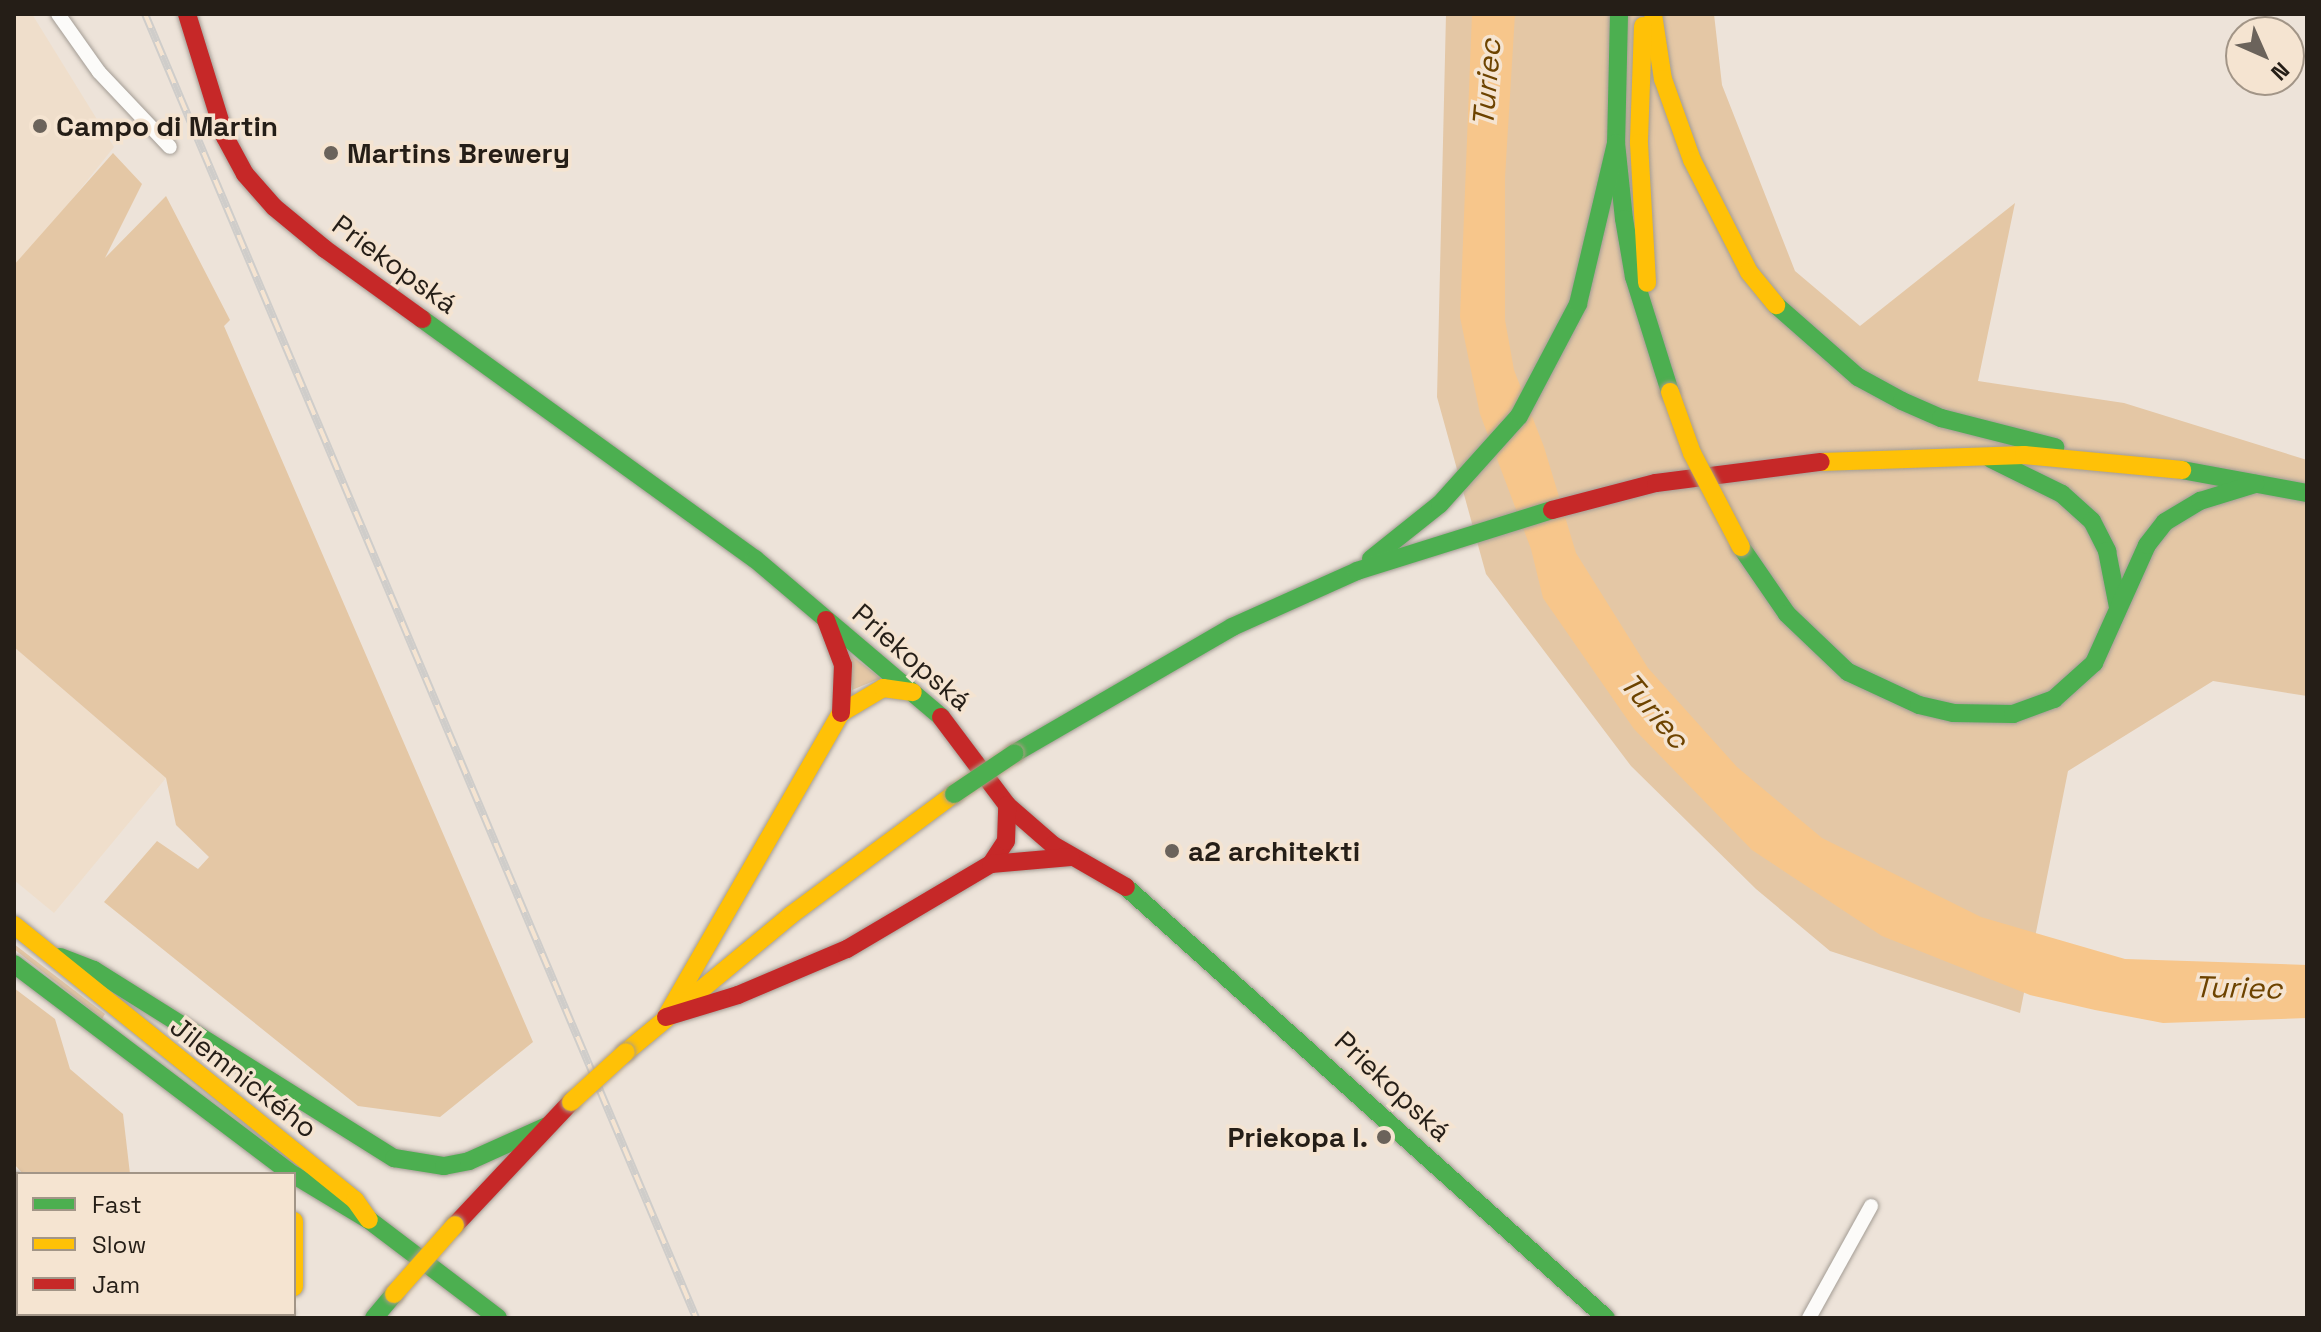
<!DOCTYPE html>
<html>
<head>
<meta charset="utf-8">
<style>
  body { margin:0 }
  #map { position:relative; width:2321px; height:1332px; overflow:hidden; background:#ede3d9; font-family:"Space Grotesk",sans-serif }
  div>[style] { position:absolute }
  .built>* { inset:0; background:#efdecb }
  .green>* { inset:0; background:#e4c7a5 }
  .water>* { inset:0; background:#f7c68b }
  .roads { filter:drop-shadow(0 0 2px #a39c94) drop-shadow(0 0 2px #a39c94) }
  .street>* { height:14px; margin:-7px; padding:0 7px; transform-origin:7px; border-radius:7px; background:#fcfbf9 }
  .fast>* { height:18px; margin:-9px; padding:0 9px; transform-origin:9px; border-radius:9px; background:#4caf50 }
  .slow>* { height:18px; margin:-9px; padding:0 9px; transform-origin:9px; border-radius:9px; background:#ffc107 }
  .jam>* { height:18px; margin:-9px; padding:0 9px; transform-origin:9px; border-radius:9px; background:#c62828 }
  .rail>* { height:8px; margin-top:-4px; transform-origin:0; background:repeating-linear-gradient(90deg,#f5e4d1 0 15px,#cfcdca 0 30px); box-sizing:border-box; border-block:2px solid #cfcdca }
  .bridges { filter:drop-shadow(0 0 2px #ad9d86) drop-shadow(0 0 2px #ad9d86) }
  .fast-bridge>* { height:18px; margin:-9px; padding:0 9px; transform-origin:9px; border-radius:9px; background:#4caf50 }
  .slow-bridge>* { height:18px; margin:-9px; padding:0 9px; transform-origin:9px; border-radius:9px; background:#ffc107 }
  .dots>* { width:22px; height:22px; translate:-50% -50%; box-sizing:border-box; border:4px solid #f5e4d1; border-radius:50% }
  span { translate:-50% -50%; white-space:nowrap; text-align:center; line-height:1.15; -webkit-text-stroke:7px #f5e4d1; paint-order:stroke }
  .poi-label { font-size:28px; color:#251e17; font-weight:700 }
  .left { translate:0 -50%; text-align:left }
  .right { translate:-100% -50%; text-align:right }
  .street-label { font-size:28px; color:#251e17 }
  .water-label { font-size:30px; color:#6d4300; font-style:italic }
  .frame { position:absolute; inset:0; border:16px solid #251e17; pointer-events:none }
  .legend { position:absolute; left:16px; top:1172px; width:280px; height:144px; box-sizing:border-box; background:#f5e4d1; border:2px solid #a29587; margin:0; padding:10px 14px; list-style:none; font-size:24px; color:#251e17 }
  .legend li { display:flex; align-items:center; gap:16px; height:40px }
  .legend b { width:40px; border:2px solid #a29587 }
  .north { position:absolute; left:2225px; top:16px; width:80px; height:80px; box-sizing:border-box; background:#f5e4d1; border:2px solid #a29587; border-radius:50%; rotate:135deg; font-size:22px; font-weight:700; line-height:32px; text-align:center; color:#251e17 }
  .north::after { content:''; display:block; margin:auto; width:28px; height:36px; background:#6b635b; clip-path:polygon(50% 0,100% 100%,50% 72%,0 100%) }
</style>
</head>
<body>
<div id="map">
  <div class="built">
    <div style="clip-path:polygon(14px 14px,32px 14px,114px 147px,14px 272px)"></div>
    <div style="clip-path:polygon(14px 647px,166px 778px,54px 913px,14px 880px)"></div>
  </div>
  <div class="green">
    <div style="clip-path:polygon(1446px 14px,1714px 14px,1722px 85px,1795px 271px,1860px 326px,2015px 203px,1978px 381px,2124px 403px,2307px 460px,2307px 696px,2213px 681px,2068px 771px,2020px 1013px,1830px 951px,1756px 889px,1631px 766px,1486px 574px,1437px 397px)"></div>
    <div style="clip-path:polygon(113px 153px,142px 184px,105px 258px,166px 196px,230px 320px,224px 326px,533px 1042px,440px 1117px,358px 1106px,104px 902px,157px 841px,198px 869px,209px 857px,176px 825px,166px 778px,14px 647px,14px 265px)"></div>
    <div style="clip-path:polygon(848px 653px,881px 678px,852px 690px)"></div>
    <div style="clip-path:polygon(14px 944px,105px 1014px,102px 1019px,14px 949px)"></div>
    <div style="clip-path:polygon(14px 988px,55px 1019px,70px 1069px,123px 1114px,130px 1174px,23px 1174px,14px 1164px)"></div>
    <div style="clip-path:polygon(14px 1207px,18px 1314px,68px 1314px,66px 1318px,14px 1318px)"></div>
  </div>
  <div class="water">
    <div style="clip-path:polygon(1472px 14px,1515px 14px,1505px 177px,1505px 320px,1514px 370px,1544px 447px,1576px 553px,1648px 668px,1737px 767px,1822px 838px,1981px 917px,2125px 959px,2307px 965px,2307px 1018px,2163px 1023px,2095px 1010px,2030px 995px,1882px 936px,1752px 850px,1634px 729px,1543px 598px,1531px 549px,1480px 414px,1460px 317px)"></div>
  </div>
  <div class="roads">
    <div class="street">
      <div style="left:58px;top:14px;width:71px;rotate:54.7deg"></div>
      <div style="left:99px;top:72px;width:103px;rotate:46.6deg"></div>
      <div style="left:14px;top:1179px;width:6px;rotate:51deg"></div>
      <div style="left:115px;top:1314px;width:4px;rotate:76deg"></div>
      <div style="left:1809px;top:1318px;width:128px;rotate:-61deg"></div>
    </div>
    <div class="fast">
      <div style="left:1619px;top:14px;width:129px;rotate:91.3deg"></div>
      <div style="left:1616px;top:143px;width:76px;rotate:84deg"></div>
      <div style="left:1624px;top:219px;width:59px;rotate:80.2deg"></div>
      <div style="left:1634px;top:277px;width:121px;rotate:72.6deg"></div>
      <div style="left:1776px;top:305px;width:109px;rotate:41.3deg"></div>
      <div style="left:1858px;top:377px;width:50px;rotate:28.6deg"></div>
      <div style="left:1902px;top:401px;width:43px;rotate:23.6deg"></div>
      <div style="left:1941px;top:418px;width:118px;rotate:14.3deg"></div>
      <div style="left:422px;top:319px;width:410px;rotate:35.8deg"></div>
      <div style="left:755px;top:559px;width:244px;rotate:40.3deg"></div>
      <div style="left:1991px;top:459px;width:79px;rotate:26.2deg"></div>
      <div style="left:2062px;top:494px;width:40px;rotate:42deg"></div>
      <div style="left:2092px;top:521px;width:34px;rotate:63deg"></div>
      <div style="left:2107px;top:551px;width:57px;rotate:78.9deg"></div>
      <div style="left:2182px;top:470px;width:127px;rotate:10.4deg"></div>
      <div style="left:1741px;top:547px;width:81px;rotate:55.5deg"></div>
      <div style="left:1787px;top:614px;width:84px;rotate:43.6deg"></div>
      <div style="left:1848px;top:672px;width:78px;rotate:24.9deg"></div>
      <div style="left:1919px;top:705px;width:35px;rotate:13deg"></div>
      <div style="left:1953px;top:713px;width:60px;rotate:1deg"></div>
      <div style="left:2013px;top:714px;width:44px;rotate:-20.1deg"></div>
      <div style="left:2054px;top:699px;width:54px;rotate:-42deg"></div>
      <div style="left:2094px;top:663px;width:129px;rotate:-65.8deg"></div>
      <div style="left:2147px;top:545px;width:29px;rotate:-52deg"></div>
      <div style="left:2165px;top:522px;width:41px;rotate:-31deg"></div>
      <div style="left:2200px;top:501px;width:58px;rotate:-17.2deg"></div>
      <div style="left:1371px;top:559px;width:88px;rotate:-38.6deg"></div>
      <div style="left:1440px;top:504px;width:118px;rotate:-48.1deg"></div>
      <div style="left:1519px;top:416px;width:127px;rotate:-62.2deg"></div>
      <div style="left:1578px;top:304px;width:165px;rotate:-76.7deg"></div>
      <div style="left:1015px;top:753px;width:251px;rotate:-30.1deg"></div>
      <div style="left:1232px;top:627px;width:137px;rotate:-24.1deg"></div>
      <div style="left:1357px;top:571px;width:204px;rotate:-17.4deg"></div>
      <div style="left:1126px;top:887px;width:645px;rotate:41.92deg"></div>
      <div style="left:60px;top:957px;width:36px;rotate:21deg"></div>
      <div style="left:94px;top:970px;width:354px;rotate:32.1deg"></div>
      <div style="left:394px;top:1158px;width:51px;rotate:9.1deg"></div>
      <div style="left:444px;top:1166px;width:25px;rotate:-11deg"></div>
      <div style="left:469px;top:1161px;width:85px;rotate:-24.2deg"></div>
      <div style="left:14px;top:964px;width:348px;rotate:37.1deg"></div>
      <div style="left:294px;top:1175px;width:87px;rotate:31deg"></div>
      <div style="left:369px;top:1220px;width:162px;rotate:37.2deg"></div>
      <div style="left:283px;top:1318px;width:4px;rotate:-63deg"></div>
      <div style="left:374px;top:1318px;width:31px;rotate:-50deg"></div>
    </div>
    <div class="slow">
      <div style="left:1653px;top:14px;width:66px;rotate:81.3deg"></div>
      <div style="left:1663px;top:79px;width:86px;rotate:70.3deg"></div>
      <div style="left:1692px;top:160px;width:126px;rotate:63deg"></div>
      <div style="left:1749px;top:272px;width:43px;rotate:50.7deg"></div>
      <div style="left:1643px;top:26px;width:117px;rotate:92deg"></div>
      <div style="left:1639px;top:143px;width:140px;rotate:86.7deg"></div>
      <div style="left:1821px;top:462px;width:203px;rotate:-2deg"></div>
      <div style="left:2024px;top:455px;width:159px;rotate:5.4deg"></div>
      <div style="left:14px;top:925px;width:438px;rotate:38.9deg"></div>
      <div style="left:355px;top:1200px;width:24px;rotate:55deg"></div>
      <div style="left:666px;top:1017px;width:351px;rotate:-60.1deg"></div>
      <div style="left:841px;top:713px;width:49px;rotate:-30.8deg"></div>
      <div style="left:883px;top:688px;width:30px;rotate:8deg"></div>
      <div style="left:626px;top:1052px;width:214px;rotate:-39.7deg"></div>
      <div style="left:791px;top:915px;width:203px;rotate:-36.6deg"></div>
      <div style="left:294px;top:1221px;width:66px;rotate:90deg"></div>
    </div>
    <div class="jam">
      <div style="left:187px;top:14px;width:129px;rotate:72.8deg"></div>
      <div style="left:225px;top:137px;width:42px;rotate:61.6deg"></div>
      <div style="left:245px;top:174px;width:44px;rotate:48.7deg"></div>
      <div style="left:274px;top:207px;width:66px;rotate:39.5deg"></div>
      <div style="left:325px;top:249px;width:120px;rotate:35.8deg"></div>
      <div style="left:1552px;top:510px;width:107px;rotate:-14.6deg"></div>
      <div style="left:1656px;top:483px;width:166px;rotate:-7.3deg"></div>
      <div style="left:826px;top:620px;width:48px;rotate:69.3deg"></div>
      <div style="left:843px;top:665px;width:48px;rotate:92.4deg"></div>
      <div style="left:941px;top:717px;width:110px;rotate:53.1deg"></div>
      <div style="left:1007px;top:805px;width:61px;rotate:41deg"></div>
      <div style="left:1053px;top:845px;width:84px;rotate:29.9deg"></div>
      <div style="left:991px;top:864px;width:27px;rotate:-57deg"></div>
      <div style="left:1006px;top:841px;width:36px;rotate:-88deg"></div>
      <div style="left:666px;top:1017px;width:75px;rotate:-17deg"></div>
      <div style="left:738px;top:995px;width:118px;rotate:-22.9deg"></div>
      <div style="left:847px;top:949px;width:167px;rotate:-30.6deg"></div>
      <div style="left:991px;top:864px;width:80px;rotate:-5deg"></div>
      <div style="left:455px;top:1225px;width:169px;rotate:-46.7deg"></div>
    </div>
  </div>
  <div class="rail">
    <div style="left:145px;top:14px;width:1416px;rotate:67.09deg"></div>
  </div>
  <div class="bridges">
    <div class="fast-bridge">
      <div style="left:954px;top:794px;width:73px;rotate:-33.9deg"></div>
    </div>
    <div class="slow-bridge">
      <div style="left:1670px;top:392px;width:65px;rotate:70.2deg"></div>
      <div style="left:1692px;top:453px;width:106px;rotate:62.5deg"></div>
      <div style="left:571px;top:1102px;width:74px;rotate:-42.3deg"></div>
      <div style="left:394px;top:1294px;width:92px;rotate:-48.5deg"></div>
    </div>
  </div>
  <div class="dots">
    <div style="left:40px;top:126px;background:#6b635b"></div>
    <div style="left:331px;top:153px;background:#6b635b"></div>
    <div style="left:1172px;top:851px;background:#6b635b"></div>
    <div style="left:1384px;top:1137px;background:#6b635b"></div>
  </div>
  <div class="poi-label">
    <span class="left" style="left:56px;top:126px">Campo di Martin</span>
    <span class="left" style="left:347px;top:153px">Martins Brewery</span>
    <span class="left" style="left:1188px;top:851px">a2 architekti</span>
    <span class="right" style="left:1368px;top:1137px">Priekopa I.</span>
  </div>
  <div class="street-label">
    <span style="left:395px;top:264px;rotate:36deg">Priekopská</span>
    <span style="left:912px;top:657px;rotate:41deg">Priekopská</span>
    <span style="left:244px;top:1077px;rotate:38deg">Jilemnického</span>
    <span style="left:1393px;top:1086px;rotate:43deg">Priekopská</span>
  </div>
  <div class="water-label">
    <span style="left:1487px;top:83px;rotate:-85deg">Turiec</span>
    <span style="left:1654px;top:711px;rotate:50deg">Turiec</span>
    <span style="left:2238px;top:988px;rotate:1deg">Turiec</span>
  </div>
  <div class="frame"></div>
  <ul class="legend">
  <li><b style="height:10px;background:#4caf50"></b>Fast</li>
  <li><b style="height:10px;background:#ffc107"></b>Slow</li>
  <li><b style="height:10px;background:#c62828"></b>Jam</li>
  </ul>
  <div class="north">N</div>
</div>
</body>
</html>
